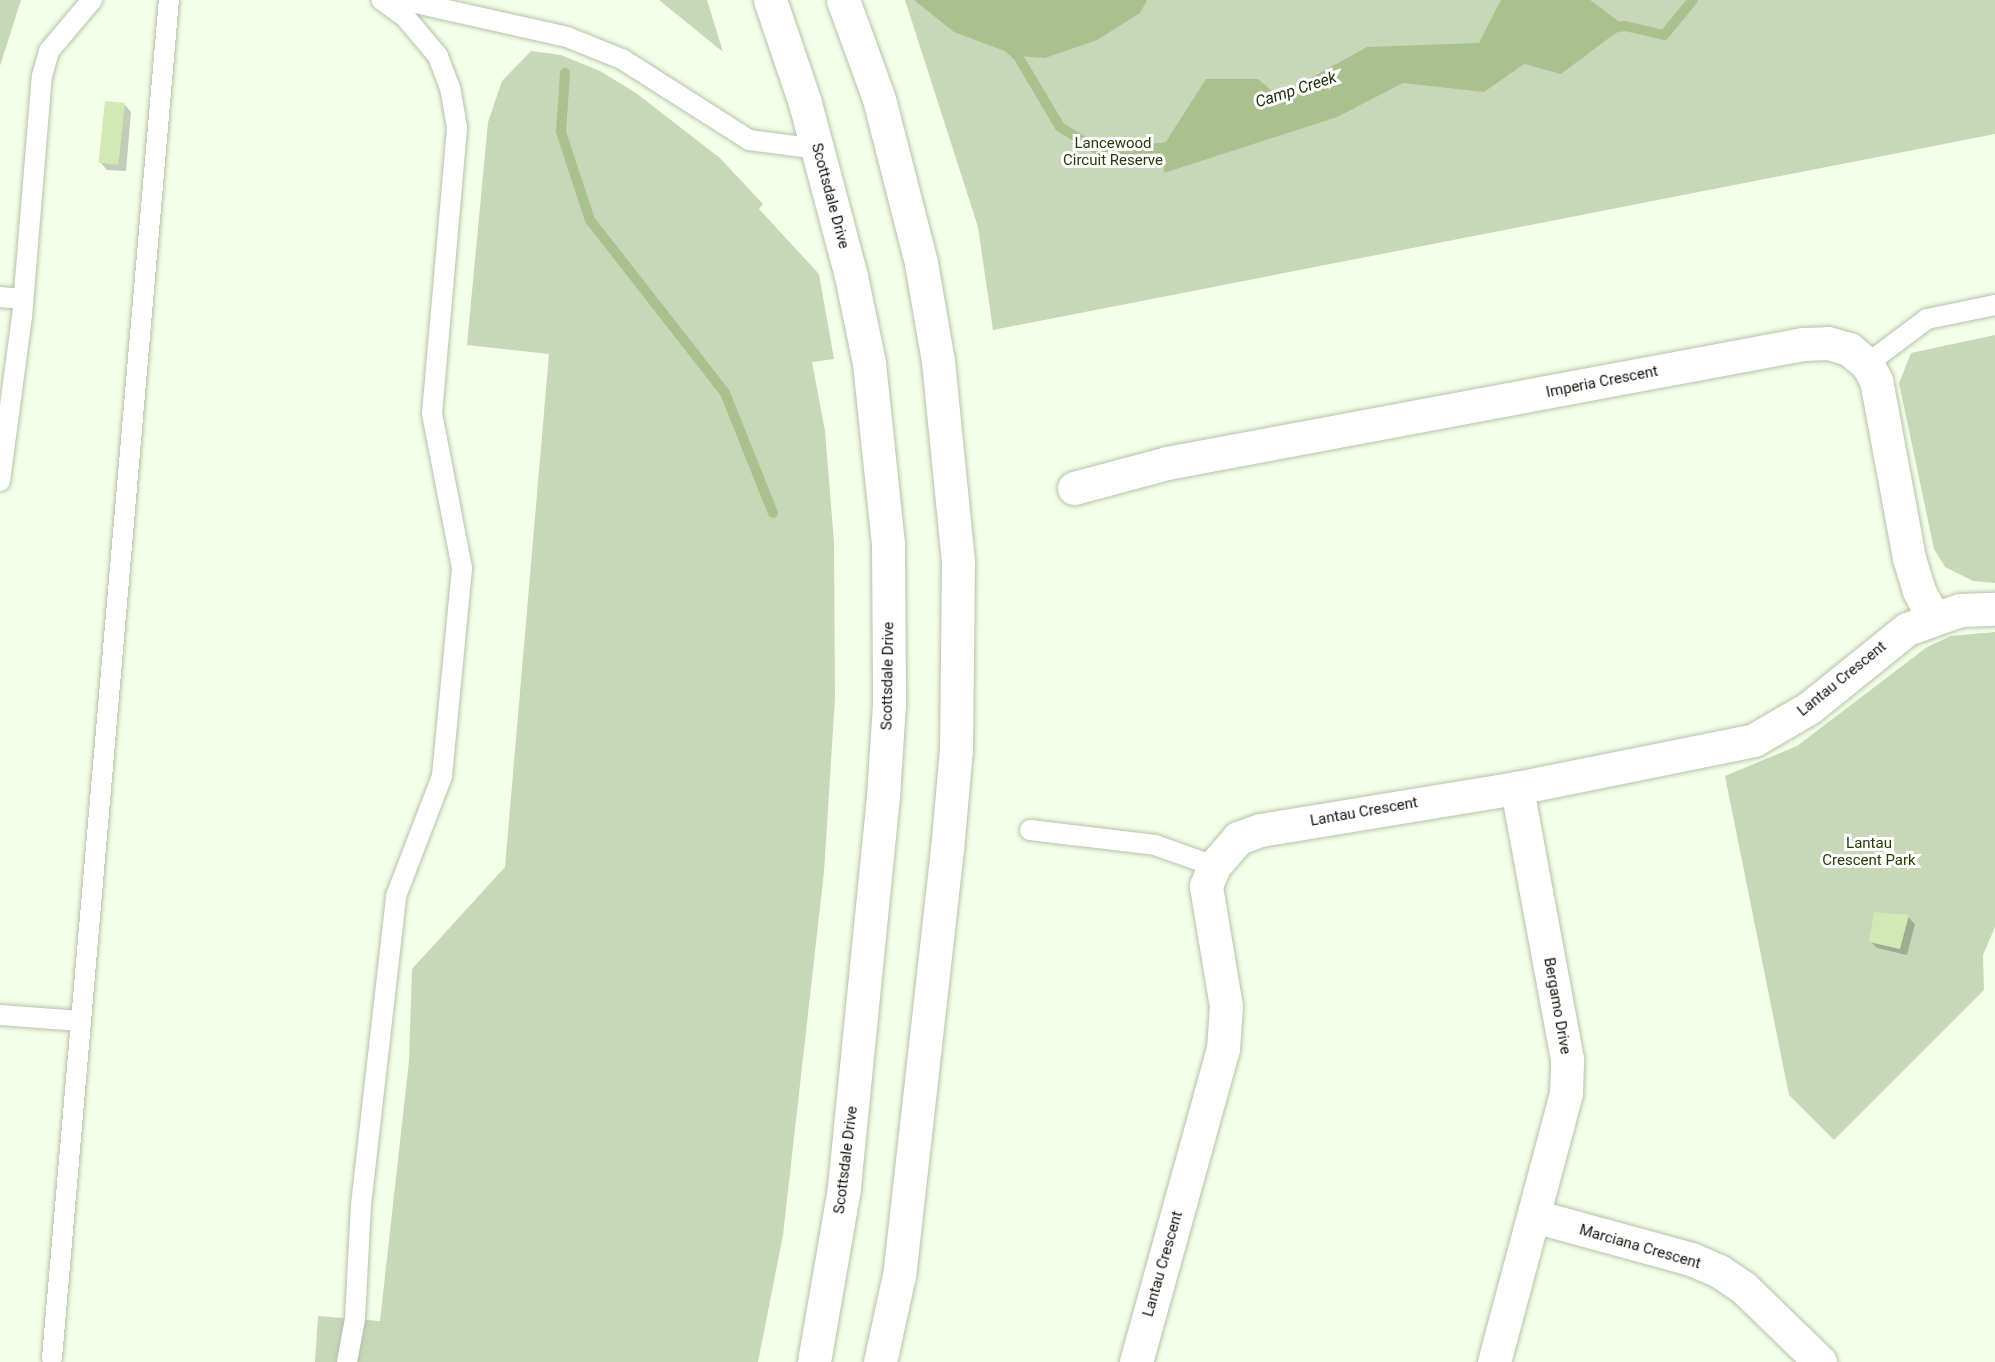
<!DOCTYPE html>
<html>
<head>
<meta charset="utf-8">
<style>
  body { margin:0 }
  #map { position:relative; width:1995px; height:1362px; overflow:hidden; background:#f3ffe7; font-family:Roboto,sans-serif }
  div>[style] { position:absolute }
  .green>* { inset:0; background:#c7d7b7 }
  .water>* { inset:0; background:#a9c08f }
  .shadow>* { inset:0; background:#0003 }
  .stream>* { height:10px; margin:-5px; padding:0 5px; transform-origin:5px; border-radius:5px; background:#a9c08f }
  .building>* { inset:0; background:#d0e9b5; transform-origin:0 0 }
  .roads { filter:drop-shadow(0 0 2px #b6c1ab) drop-shadow(0 0 2px #b6c1ab) }
  .service>* { height:20px; margin:-10px; padding:0 10px; transform-origin:10px; border-radius:10px; background:#fff }
  .minor>* { height:33px; margin:-16.5px; padding:0 16.5px; transform-origin:16.5px; border-radius:16.5px; background:#fff }
  .secondary>* { height:33px; margin:-16.5px; padding:0 16.5px; transform-origin:16.5px; border-radius:16.5px; background:#fff }
  span { translate:-50% -50%; white-space:nowrap; text-align:center; line-height:1.15; -webkit-text-stroke:6px #fff; paint-order:stroke }
  .park-label { font-size:15px; color:#283c04 }
  .street-label { font-size:15px; color:#11140d }
  .water-label { font-size:16px; color:#202f0a; font-style:italic }
</style>
</head>
<body>
<div id="map">
  <div class="green">
    <div style="clip-path:polygon(0 0,21px 0,0 66px)"></div>
    <div style="clip-path:polygon(659px 0,707px 0,723px 52px)"></div>
    <div style="clip-path:polygon(905px 0,1995px 0,1995px 134px,993px 330px,978px 227px)"></div>
    <div style="clip-path:polygon(531px 51px,561px 55px,600px 71px,636px 93px,720px 158px,763px 204px,759px 209px,819px 274px,834px 359px,812px 362px,825px 431px,834px 542px,835px 697px,824px 872px,783px 1235px,758px 1362px,315px 1362px,318px 1316px,380px 1321px,409px 1061px,412px 969px,505px 867px,549px 354px,467px 345px,488px 122px,502px 81px)"></div>
    <div style="clip-path:polygon(1995px 335px,1995px 583px,1973px 581px,1945px 567px,1934px 549px,1899px 383px,1911px 353px)"></div>
    <div style="clip-path:polygon(1995px 632px,1995px 927px,1983px 955px,1984px 990px,1834px 1140px,1789px 1095px,1725px 776px,1797px 746px,1927px 647px,1951px 636px)"></div>
  </div>
  <div class="water">
    <div style="clip-path:polygon(914px 0,1147px 0,1140px 13px,1097px 40px,1045px 58px,1018px 56px,954px 32px)"></div>
    <div style="clip-path:polygon(1501px 0,1590px 0,1625px 26px,1561px 74px,1524px 64px,1484px 92px,1403px 83px,1337px 117px,1164px 173px,1162px 148px,1206px 79px,1258px 79px,1278px 96px,1367px 47px,1479px 43px)"></div>
  </div>
  <div class="shadow">
    <div style="clip-path:polygon(125px 105px,131px 112px,126px 171px,107px 170px,101px 163px)"></div>
    <div style="clip-path:polygon(1908px 917px,1915px 924px,1907px 955px,1877px 948px,1870px 941px)"></div>
  </div>
  <div class="stream">
    <div style="left:1612px;top:28px;width:13px;rotate:-9deg"></div>
    <div style="left:1625px;top:26px;width:40px;rotate:13deg"></div>
    <div style="left:1664px;top:35px;width:45px;rotate:-50.4deg"></div>
    <div style="left:1008px;top:47px;width:13px;rotate:42deg"></div>
    <div style="left:1018px;top:56px;width:82px;rotate:59.4deg"></div>
    <div style="left:1060px;top:127px;width:44px;rotate:31.2deg"></div>
    <div style="left:1098px;top:150px;width:64px;rotate:-1.8deg"></div>
    <div style="left:1162px;top:148px;width:14px;rotate:-17deg"></div>
    <div style="left:565px;top:73px;width:59px;rotate:93.9deg"></div>
    <div style="left:561px;top:132px;width:93px;rotate:71.8deg"></div>
    <div style="left:590px;top:220px;width:219px;rotate:52deg"></div>
    <div style="left:725px;top:393px;width:129px;rotate:68.2deg"></div>
  </div>
  <div class="building">
    <div style="left:105px;top:101px;width:20px;height:62px;rotate:6deg"></div>
    <div style="clip-path:polygon(1874px 912px,1909px 915px,1900px 949px,1869px 942px)"></div>
  </div>
  <div class="roads">
    <div class="service">
      <div style="left:402px;top:0;width:169px;rotate:12.6deg"></div>
      <div style="left:567px;top:37px;width:59px;rotate:21.8deg"></div>
      <div style="left:622px;top:59px;width:151px;rotate:32.5deg"></div>
      <div style="left:749px;top:140px;width:70px;rotate:7.4deg"></div>
      <div style="left:0;top:297px;width:23px;rotate:5deg"></div>
      <div style="left:1867px;top:364px;width:75px;rotate:-36.9deg"></div>
      <div style="left:1927px;top:319px;width:69px;rotate:-11.6deg"></div>
      <div style="left:0;top:481px;width:165px;rotate:-82.4deg"></div>
      <div style="left:22px;top:317px;width:242px;rotate:-85.3deg"></div>
      <div style="left:42px;top:76px;width:26px;rotate:-74deg"></div>
      <div style="left:49px;top:51px;width:67px;rotate:-49.9deg"></div>
      <div style="left:1030px;top:830px;width:126px;rotate:6.8deg"></div>
      <div style="left:1155px;top:845px;width:63px;rotate:19.6deg"></div>
      <div style="left:0;top:1015px;width:81px;rotate:4.2deg"></div>
      <div style="left:52px;top:1358px;width:1363px;rotate:-85.08deg"></div>
      <div style="left:347px;top:1362px;width:44px;rotate:-79.5deg"></div>
      <div style="left:355px;top:1319px;width:114px;rotate:-87deg"></div>
      <div style="left:361px;top:1205px;width:311px;rotate:-83.5deg"></div>
      <div style="left:396px;top:896px;width:129px;rotate:-69deg"></div>
      <div style="left:442px;top:776px;width:209px;rotate:-84.5deg"></div>
      <div style="left:462px;top:568px;width:157px;rotate:-101deg"></div>
      <div style="left:432px;top:414px;width:288px;rotate:-85deg"></div>
      <div style="left:457px;top:127px;width:40px;rotate:-100deg"></div>
      <div style="left:450px;top:88px;width:34px;rotate:-111deg"></div>
      <div style="left:438px;top:56px;width:51px;rotate:-130.2deg"></div>
      <div style="left:405px;top:17px;width:29px;rotate:-144deg"></div>
    </div>
    <div class="minor">
      <div style="left:1074px;top:488px;width:96px;rotate:-15deg"></div>
      <div style="left:1167px;top:463px;width:647px;rotate:-10.6deg"></div>
      <div style="left:1803px;top:344px;width:25px;rotate:-2deg"></div>
      <div style="left:1828px;top:343px;width:22px;rotate:16deg"></div>
      <div style="left:1849px;top:349px;width:23px;rotate:40deg"></div>
      <div style="left:1867px;top:364px;width:18px;rotate:61deg"></div>
      <div style="left:1876px;top:380px;width:181px;rotate:79.5deg"></div>
      <div style="left:1909px;top:558px;width:34px;rotate:73deg"></div>
      <div style="left:1919px;top:591px;width:30px;rotate:62deg"></div>
      <div style="left:1534px;top:1216px;width:163px;rotate:15.3deg"></div>
      <div style="left:1691px;top:1259px;width:30px;rotate:23deg"></div>
      <div style="left:1719px;top:1271px;width:30px;rotate:34deg"></div>
      <div style="left:1744px;top:1288px;width:106px;rotate:44.2deg"></div>
      <div style="left:1136px;top:1362px;width:325px;rotate:-74.5deg"></div>
      <div style="left:1223px;top:1049px;width:43px;rotate:-86deg"></div>
      <div style="left:1226px;top:1006px;width:122px;rotate:-99.5deg"></div>
      <div style="left:1206px;top:886px;width:22px;rotate:-68deg"></div>
      <div style="left:1214px;top:866px;width:37px;rotate:-49deg"></div>
      <div style="left:1238px;top:838px;width:23px;rotate:-20deg"></div>
      <div style="left:1260px;top:830px;width:260px;rotate:-9.3deg"></div>
      <div style="left:1517px;top:788px;width:242px;rotate:-11.4deg"></div>
      <div style="left:1754px;top:740px;width:64px;rotate:-30.2deg"></div>
      <div style="left:1809px;top:708px;width:126px;rotate:-38.9deg"></div>
      <div style="left:1907px;top:629px;width:56px;rotate:-19.7deg"></div>
      <div style="left:1960px;top:610px;width:35px;rotate:-2deg"></div>
      <div style="left:1494px;top:1362px;width:278px;rotate:-75deg"></div>
      <div style="left:1566px;top:1093px;width:34px;rotate:-88deg"></div>
      <div style="left:1567px;top:1059px;width:276px;rotate:-100.5deg"></div>
    </div>
    <div class="secondary">
      <div style="left:770px;top:0;width:109px;rotate:71.2deg"></div>
      <div style="left:805px;top:103px;width:179px;rotate:75.1deg"></div>
      <div style="left:851px;top:276px;width:89px;rotate:78.3deg"></div>
      <div style="left:869px;top:363px;width:182px;rotate:84deg"></div>
      <div style="left:888px;top:544px;width:160px;rotate:89.6deg"></div>
      <div style="left:889px;top:704px;width:92px;rotate:93.7deg"></div>
      <div style="left:883px;top:796px;width:394px;rotate:95.7deg"></div>
      <div style="left:844px;top:1188px;width:177px;rotate:99.8deg"></div>
      <div style="left:843px;top:0;width:105px;rotate:70deg"></div>
      <div style="left:879px;top:99px;width:169px;rotate:75.6deg"></div>
      <div style="left:921px;top:263px;width:99px;rotate:80.2deg"></div>
      <div style="left:938px;top:361px;width:201px;rotate:84.3deg"></div>
      <div style="left:958px;top:561px;width:188px;rotate:90.6deg"></div>
      <div style="left:956px;top:749px;width:100px;rotate:95.1deg"></div>
      <div style="left:947px;top:849px;width:429px;rotate:96.4deg"></div>
      <div style="left:899px;top:1275px;width:89px;rotate:102.3deg"></div>
    </div>
  </div>
  <div class="park-label">
    <span style="left:1113px;top:152px">Lancewood<br>Circuit Reserve</span>
    <span style="left:1869px;top:852px">Lantau<br>Crescent Park</span>
  </div>
  <div class="street-label">
    <span style="left:830px;top:196px;rotate:75deg">Scottsdale Drive</span>
    <span style="left:1602px;top:382px;rotate:-11deg">Imperia Crescent</span>
    <span style="left:888px;top:676px;rotate:-89deg">Scottsdale Drive</span>
    <span style="left:1842px;top:679px;rotate:-39deg">Lantau Crescent</span>
    <span style="left:1364px;top:812px;rotate:-10deg">Lantau Crescent</span>
    <span style="left:1557px;top:1006px;rotate:80deg">Bergamo Drive</span>
    <span style="left:846px;top:1160px;rotate:-83deg">Scottsdale Drive</span>
    <span style="left:1640px;top:1247px;rotate:16deg">Marciana Crescent</span>
    <span style="left:1163px;top:1264px;rotate:-74deg">Lantau Crescent</span>
  </div>
  <div class="water-label">
    <span style="left:1296px;top:90px;rotate:-18deg">Camp Creek</span>
  </div>
</div>
</body>
</html>
